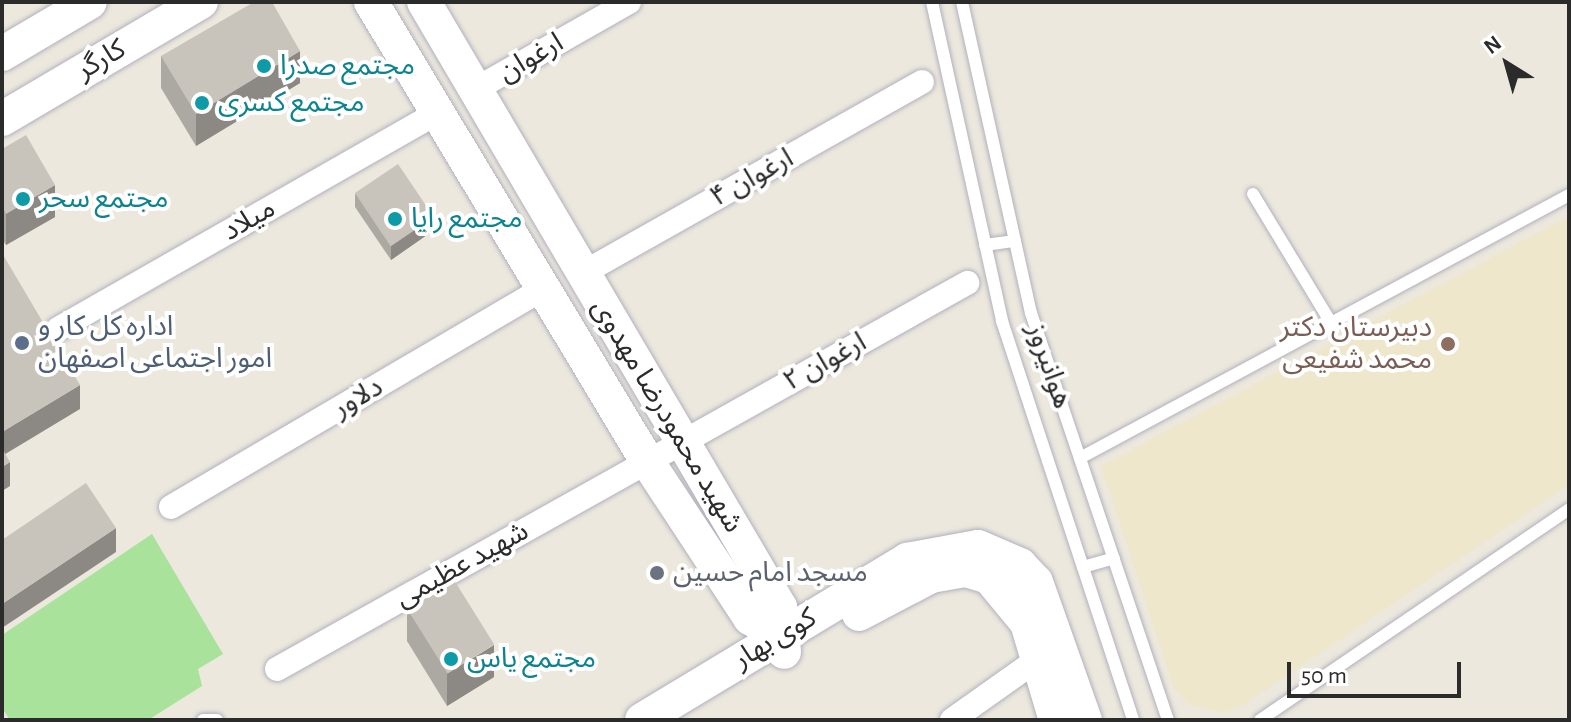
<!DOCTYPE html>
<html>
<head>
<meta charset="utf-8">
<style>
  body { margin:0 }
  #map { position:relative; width:1571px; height:722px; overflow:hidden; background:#ece8dd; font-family:"Alegreya Sans","Noto Sans Arabic",sans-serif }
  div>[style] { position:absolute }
  .education>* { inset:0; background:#eee7cc }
  .green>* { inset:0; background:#a9e29a }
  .roads { filter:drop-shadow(0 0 2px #b1b1be) drop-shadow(0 0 2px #b1b1be) }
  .lane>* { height:12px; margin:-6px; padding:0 6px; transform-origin:6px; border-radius:6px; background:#fff }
  .street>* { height:24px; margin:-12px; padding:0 12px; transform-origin:12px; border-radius:12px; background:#fff }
  .secondary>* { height:34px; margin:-17px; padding:0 17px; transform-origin:17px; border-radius:17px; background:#fff }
  .wall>* { inset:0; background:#aca9a2 }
  .shaded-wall>* { inset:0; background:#8c8984 }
  .building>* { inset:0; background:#c8c4bc; transform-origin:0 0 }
  .dots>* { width:22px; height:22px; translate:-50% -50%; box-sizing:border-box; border:4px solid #fff; border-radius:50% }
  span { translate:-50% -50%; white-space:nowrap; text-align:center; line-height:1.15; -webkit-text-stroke:8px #fff; paint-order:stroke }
  .street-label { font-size:28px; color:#2b2b2b }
  .culture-label { font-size:28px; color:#0d838f }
  .left { translate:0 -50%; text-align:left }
  .service-label { font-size:28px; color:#4e5e75 }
  .education-label { font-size:28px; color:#785e54 }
  .right { translate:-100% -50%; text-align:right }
  .worship-label { font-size:28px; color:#5b616d }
  .frame { position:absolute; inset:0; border:4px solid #2b2b2b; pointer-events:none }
  .north { position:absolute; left:1467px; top:24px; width:80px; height:80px; -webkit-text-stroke:6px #fff; paint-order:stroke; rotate:323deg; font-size:22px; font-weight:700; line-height:32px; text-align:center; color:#2b2b2b }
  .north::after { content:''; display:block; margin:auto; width:28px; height:36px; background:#2b2b2b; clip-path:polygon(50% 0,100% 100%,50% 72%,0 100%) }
  .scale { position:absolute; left:1287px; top:662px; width:174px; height:36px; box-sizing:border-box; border:4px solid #2b2b2b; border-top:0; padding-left:10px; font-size:24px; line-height:28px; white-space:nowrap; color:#2b2b2b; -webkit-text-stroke:6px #fff; paint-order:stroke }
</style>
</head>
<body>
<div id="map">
  <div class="education">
    <div style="clip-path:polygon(1569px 216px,1569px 485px,1242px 706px,1222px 713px,1187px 703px,1173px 687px,1101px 466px)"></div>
  </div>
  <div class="green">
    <div style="clip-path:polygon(152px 534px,223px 654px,198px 669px,202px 686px,148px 720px,10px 720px,2px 708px,2px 635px)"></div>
  </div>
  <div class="roads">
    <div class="lane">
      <div style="left:932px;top:2px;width:327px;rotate:77.6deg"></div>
      <div style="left:1002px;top:321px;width:420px;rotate:71.8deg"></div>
      <div style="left:962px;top:2px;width:319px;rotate:77.5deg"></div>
      <div style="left:1031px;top:313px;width:429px;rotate:71.4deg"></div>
      <div style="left:1253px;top:194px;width:149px;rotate:58.8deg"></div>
      <div style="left:985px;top:245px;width:30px;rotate:-8deg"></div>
      <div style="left:1080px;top:458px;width:555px;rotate:-28.27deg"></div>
      <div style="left:1083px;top:567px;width:32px;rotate:-16deg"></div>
      <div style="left:203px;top:720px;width:14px"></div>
      <div style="left:1260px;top:720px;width:374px;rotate:-34.3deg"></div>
    </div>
    <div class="street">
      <div style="left:476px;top:89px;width:176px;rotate:-29.6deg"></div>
      <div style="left:583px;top:273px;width:389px;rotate:-29.4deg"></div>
      <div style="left:58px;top:329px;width:440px;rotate:-29.7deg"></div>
      <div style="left:171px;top:507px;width:433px;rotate:-30.4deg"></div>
      <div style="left:277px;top:669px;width:791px;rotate:-29.22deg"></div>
      <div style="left:952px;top:720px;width:105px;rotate:-35.3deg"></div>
    </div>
    <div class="secondary">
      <div style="left:371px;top:2px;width:536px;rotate:58.98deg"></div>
      <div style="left:647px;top:461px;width:188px;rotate:56.7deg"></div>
      <div style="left:750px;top:618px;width:34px;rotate:30deg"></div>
      <div style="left:424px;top:2px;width:702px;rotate:59.53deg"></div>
      <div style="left:780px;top:607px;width:45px;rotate:84.9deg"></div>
      <div style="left:2px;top:54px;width:102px;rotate:-30.6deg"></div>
      <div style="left:2px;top:119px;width:231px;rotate:-30.5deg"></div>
      <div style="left:859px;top:614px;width:81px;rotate:-27.8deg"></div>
      <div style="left:931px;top:576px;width:36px;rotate:-10deg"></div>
      <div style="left:966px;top:570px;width:24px;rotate:17deg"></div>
      <div style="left:989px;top:577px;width:60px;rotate:50.4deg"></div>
      <div style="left:1027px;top:623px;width:101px;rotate:73.4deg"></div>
      <div style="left:642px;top:720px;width:310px;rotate:-31.1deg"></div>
      <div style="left:907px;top:560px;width:72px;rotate:-10.4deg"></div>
      <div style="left:978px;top:547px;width:46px;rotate:23.2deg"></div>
      <div style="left:1020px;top:565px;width:23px;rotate:47deg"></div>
      <div style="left:1036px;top:582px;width:146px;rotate:70.5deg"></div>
    </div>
  </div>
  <div class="wall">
    <div style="clip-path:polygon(161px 56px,300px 83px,196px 146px,161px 88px)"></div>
    <div style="clip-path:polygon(2px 149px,55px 217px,6px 245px,2px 239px)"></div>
    <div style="clip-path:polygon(355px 194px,434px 230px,391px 260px,355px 207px)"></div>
    <div style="clip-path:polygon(407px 609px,494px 677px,447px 706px,407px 641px)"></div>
  </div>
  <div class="shaded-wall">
    <div style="clip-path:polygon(300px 51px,300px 83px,196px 146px,196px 114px)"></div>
    <div style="clip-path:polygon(55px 185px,55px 217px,6px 245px,6px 214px)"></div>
    <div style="clip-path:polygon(434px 217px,434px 230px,391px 260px,391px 246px)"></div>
    <div style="clip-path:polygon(80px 385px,80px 409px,2px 456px,2px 432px)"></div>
    <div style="clip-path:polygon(10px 462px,10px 486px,2px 491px,2px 467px)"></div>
    <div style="clip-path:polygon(116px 528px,116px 552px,2px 628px,2px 604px)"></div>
    <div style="clip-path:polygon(494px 645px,494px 677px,447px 706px,447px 674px)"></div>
  </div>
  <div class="building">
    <div style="clip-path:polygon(254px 2px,272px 2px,300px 51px,196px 114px,161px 56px)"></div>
    <div style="clip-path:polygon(26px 135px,55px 185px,6px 214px,2px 207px,2px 149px)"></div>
    <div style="left:398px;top:164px;width:64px;height:52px;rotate:56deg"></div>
    <div style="clip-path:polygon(2px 253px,80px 385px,2px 432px)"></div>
    <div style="clip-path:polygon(2px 448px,10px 462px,2px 467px)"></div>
    <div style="clip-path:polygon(86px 483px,116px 528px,2px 604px,2px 540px)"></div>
    <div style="left:454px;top:580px;width:76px;height:55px;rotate:58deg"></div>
  </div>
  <div class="dots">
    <div style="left:264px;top:66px;background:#0f9aa8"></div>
    <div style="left:202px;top:103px;background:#0f9aa8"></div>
    <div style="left:23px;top:199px;background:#0f9aa8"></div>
    <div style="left:395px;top:219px;background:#0f9aa8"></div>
    <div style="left:22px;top:343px;background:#5c6f8a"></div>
    <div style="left:1448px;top:344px;background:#8d6e63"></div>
    <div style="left:657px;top:573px;background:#6b7280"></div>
    <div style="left:451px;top:659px;background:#0f9aa8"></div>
  </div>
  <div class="street-label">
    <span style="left:531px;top:58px;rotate:-30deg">ارغوان</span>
    <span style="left:101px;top:60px;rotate:-30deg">کارگر</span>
    <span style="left:752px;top:178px;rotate:-29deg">ارغوان ۴</span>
    <span style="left:249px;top:220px;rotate:-30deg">میلاد</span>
    <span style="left:825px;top:362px;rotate:-29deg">ارغوان ۲</span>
    <span style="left:1049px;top:366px;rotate:71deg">هوانیروز</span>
    <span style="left:358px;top:398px;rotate:-30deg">دلاور</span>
    <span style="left:667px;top:416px;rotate:59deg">شهید محمودرضا مهدوی</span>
    <span style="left:462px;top:565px;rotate:-29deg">شهید عظیمی</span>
    <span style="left:775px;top:639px;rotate:-31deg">کوی بهار</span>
  </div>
  <div class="culture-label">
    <span class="left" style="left:280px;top:66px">مجتمع صدرا</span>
    <span class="left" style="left:218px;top:103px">مجتمع کسری</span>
    <span class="left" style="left:39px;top:199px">مجتمع سحر</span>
    <span class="left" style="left:411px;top:219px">مجتمع رایا</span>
    <span class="left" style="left:467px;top:659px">مجتمع یاس</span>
  </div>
  <div class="service-label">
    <span class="left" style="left:38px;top:343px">اداره کل کار و<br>امور اجتماعی اصفهان</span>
  </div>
  <div class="education-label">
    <span class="right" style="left:1432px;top:344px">دبیرستان دکتر<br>محمد شفیعی</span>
  </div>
  <div class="worship-label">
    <span class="left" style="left:673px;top:573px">مسجد امام حسین</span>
  </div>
  <div class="frame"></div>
  <div class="north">N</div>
  <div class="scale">50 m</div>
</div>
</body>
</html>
